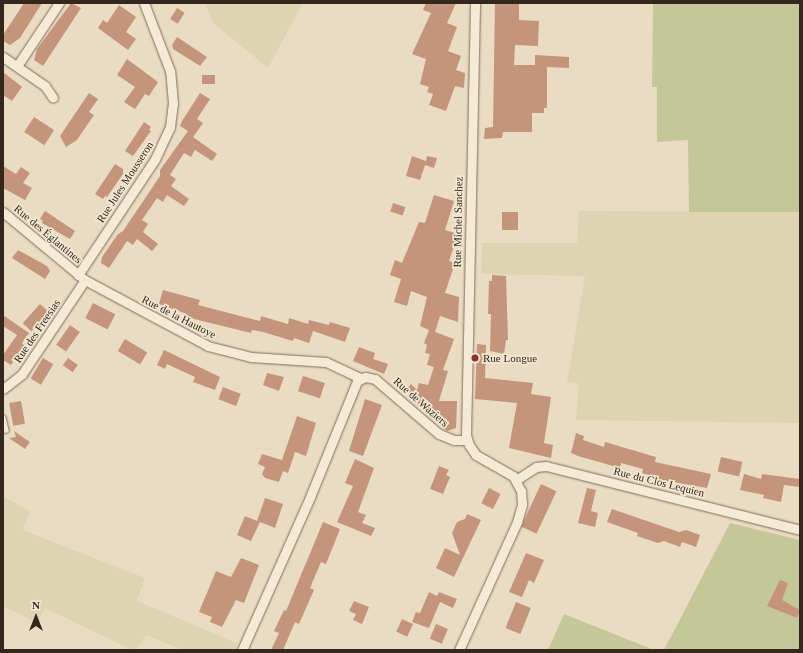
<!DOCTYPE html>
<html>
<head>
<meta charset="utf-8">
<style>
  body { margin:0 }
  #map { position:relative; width:803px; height:653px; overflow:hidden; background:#eadcc3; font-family:"Times New Roman",serif }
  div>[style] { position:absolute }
  .farmland>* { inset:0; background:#dfd4b1 }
  .green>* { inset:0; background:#c4c798 }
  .building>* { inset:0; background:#c5957b; transform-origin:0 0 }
  .roads { filter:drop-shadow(0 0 1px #826d5b) drop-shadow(0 0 1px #826d5b) }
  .lane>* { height:4.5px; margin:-2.25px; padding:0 2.25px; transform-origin:2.25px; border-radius:2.25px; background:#f5ead5 }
  .street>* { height:9px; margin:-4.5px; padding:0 4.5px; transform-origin:4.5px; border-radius:4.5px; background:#f5ead5 }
  .dots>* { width:11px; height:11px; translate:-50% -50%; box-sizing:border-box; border:2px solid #f2e6d1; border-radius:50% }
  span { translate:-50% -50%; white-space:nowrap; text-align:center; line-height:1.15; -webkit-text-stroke:3.5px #f2e6d1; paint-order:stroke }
  .street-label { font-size:11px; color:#33271e }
  .poi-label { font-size:11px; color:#33271e }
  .left { translate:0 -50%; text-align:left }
  .frame { position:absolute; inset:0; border:4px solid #33271e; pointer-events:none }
  .north { position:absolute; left:16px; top:597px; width:40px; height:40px; -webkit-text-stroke:3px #f2e6d1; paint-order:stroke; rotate:0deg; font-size:11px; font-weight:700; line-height:16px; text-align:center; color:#33271e }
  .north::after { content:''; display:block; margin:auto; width:14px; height:18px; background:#33271e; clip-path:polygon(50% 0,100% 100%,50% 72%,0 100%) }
</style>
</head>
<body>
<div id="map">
  <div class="farmland">
    <div style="clip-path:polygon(205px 3px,303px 3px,268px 68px,213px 23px)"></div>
    <div style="clip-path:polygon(579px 211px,800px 212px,800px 423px,576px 420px,579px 384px,567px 382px,585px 276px,481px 274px,482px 243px,577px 243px)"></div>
    <div style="clip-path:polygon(3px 496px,30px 511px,23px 530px,145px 578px,137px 601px,237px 643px,234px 650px,182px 650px,146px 635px,136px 650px,132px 650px,45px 608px,37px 623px,3px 606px)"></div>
  </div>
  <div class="green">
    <div style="clip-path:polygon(653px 3px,800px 3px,800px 212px,689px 212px,688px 140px,657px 142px,657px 87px,652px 87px)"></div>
    <div style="clip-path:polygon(730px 523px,800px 540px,800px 650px,664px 650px)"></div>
    <div style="clip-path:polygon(564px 614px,654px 650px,548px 650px)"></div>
  </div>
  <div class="building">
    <div style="clip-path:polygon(24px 3px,42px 3px,20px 38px,10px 45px,3px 41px,3px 35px)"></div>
    <div style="clip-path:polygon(71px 3px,81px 8px,43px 66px,34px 60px,37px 49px)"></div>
    <div style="clip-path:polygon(426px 3px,456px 3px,447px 23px,457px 27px,448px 51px,461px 56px,456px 70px,465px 73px,464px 88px,455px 86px,446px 111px,429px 105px,433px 94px,427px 92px,429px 87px,420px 84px,426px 59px,412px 54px,431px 13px,423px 10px)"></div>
    <div style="clip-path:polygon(495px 3px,519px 3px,519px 20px,539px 21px,538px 46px,515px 45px,514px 65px,535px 65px,535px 55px,569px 57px,569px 68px,547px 67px,547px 108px,544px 108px,544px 113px,532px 113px,532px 132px,503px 132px,502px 138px,484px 139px,485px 128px,493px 127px)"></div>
    <div style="clip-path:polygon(119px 5px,136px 17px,126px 32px,136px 39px,128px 50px,98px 28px,103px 20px,107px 23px)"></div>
    <div style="left:177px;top:8px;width:9px;height:13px;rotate:32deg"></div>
    <div style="clip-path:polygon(177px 37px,207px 57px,200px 66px,173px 49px,172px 45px)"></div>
    <div style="clip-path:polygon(127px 59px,158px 82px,149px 96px,145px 94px,135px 109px,124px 102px,135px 87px,117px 75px)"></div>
    <div style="clip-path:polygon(3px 72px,22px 87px,12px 101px,3px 95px)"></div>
    <div style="left:202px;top:75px;width:13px;height:9px"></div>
    <div style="clip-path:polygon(89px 93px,98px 99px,89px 112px,94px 115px,77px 140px,66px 147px,60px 136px)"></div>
    <div style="clip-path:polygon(200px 93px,210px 99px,197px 119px,203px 123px,193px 137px,217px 154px,212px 161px,195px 150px,191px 157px,184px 153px,170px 175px,176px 179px,171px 186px,189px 199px,184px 206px,167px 195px,163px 202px,157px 198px,142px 220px,148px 224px,143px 232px,158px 244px,152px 251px,137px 239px,133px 245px,127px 241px,109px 268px,101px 263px,102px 257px,118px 234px,123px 231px,160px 176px,160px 170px,188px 131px,180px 126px,182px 121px)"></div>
    <div style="left:34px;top:117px;width:24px;height:18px;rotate:33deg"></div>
    <div style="clip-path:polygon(144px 122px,151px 127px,149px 130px,151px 131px,133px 156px,125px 151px)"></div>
    <div style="clip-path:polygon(412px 156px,426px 161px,427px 156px,437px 158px,434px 168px,425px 165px,420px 180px,406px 176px)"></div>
    <div style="clip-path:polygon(115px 164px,123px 169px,123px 174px,107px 197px,105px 196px,103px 199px,95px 194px)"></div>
    <div style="clip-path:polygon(3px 166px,16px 174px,21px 167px,30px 173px,23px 183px,32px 188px,25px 200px,3px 188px)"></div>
    <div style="clip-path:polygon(434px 195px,454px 201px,445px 230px,458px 234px,449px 261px,455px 263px,445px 293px,459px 297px,458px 322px,440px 316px,435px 332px,454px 339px,443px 370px,448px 371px,439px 401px,457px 401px,456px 428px,447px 431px,405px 391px,411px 384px,417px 390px,419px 383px,428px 385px,434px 367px,427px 365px,430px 354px,425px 353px,427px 345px,424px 343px,429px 330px,420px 326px,427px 297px,411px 291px,407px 306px,394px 302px,401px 279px,390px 275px,395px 260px,402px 263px,419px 222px,425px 223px)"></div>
    <div style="left:393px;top:203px;width:13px;height:9px;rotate:18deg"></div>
    <div style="clip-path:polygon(45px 211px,75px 231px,70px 239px,42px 223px,43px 221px,40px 219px)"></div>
    <div style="left:502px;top:212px;width:16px;height:18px"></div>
    <div style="clip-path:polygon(18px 250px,47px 266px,50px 271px,45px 279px,12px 258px)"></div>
    <div style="clip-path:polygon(492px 275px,506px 276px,508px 340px,506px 340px,504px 354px,490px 351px,491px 314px,488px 314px,489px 281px,492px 281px)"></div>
    <div style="clip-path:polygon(163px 290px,200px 300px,198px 305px,260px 321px,261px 316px,288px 324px,289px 318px,308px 324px,309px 320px,329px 325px,330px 322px,350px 328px,345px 342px,313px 331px,309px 343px,294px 338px,293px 341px,263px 332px,252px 330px,251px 333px,186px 317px,187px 314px,159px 304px)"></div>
    <div style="left:93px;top:303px;width:25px;height:17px;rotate:27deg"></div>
    <div style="left:40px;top:304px;width:12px;height:26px;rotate:42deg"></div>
    <div style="clip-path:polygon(3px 315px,29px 333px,22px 343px,24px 345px,11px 365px,3px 360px,3px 355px,17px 335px,3px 326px)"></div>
    <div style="left:70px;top:325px;width:12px;height:24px;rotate:35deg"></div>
    <div style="left:125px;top:339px;width:26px;height:14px;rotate:31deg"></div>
    <div style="clip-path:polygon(477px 344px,486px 345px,485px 378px,533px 383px,531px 394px,551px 397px,544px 443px,553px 445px,551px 458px,509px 448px,517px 403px,475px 399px)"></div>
    <div style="clip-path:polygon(359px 347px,375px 353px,373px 359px,388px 364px,384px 374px,353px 361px)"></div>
    <div style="clip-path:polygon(164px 350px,220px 377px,215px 390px,193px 382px,195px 377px,167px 364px,165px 369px,157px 365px)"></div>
    <div style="left:43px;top:358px;width:12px;height:24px;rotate:31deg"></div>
    <div style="left:68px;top:358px;width:12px;height:9px;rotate:35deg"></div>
    <div style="clip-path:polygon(267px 373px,284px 377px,279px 391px,263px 385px)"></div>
    <div style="left:303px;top:376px;width:23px;height:16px;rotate:18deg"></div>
    <div style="left:223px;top:387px;width:19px;height:13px;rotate:21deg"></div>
    <div style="clip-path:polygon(365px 399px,382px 405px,363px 456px,349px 451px)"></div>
    <div style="left:21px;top:401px;width:23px;height:12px;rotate:80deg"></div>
    <div style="clip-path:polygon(297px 416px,316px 423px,306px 456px,295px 452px,288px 473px,283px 471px,279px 482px,265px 478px,262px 474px,265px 467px,258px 464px,262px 454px,282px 460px)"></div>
    <div style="clip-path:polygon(14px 431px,30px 442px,25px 449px,9px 438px,16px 437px)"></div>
    <div style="clip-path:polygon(576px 433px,584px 436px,583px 440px,604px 447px,605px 442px,656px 457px,655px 462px,711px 474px,707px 488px,656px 479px,656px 477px,642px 473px,643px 469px,621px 463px,620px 468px,578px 456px,571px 453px)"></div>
    <div style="left:721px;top:457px;width:22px;height:15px;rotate:13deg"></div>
    <div style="clip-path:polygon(355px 459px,374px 468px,358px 512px,366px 515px,362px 523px,375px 528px,371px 536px,337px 522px,353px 486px,345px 483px)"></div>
    <div style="clip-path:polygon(439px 466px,449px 470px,446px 475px,450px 477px,443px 494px,430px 489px)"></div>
    <div style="clip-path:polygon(744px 474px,761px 479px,762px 474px,800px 479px,800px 487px,784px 485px,781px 502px,763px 498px,764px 495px,740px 490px)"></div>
    <div style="left:541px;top:484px;width:17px;height:47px;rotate:25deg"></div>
    <div style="left:489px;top:488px;width:13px;height:17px;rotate:27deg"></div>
    <div style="clip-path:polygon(587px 488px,596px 490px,591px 511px,598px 513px,595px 527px,578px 523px)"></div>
    <div style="clip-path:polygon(265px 498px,283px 504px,275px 528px,260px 522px,251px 541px,237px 535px,245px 516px,257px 521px)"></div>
    <div style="clip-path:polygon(612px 509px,679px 532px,686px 530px,700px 535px,696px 547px,682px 542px,680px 547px,664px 541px,658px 543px,637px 536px,638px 533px,607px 522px)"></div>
    <div style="clip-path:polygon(467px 514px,481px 520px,454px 577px,436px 568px,445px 548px,460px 555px,452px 533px,457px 522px,465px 519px)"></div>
    <div style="clip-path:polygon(323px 522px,340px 529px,326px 564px,321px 562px,310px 588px,314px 590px,299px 624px,295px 622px,283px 650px,271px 650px,279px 633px,274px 631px,284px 610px,286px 611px)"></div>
    <div style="clip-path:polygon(526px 553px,544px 560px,534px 583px,529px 580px,522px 597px,509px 592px)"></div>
    <div style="clip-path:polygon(241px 558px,259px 565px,244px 603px,236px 600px,222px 627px,210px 622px,212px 617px,199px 612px,216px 571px,231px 577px)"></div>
    <div style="clip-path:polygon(780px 580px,788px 583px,782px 600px,800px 610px,797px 618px,767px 606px)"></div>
    <div style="clip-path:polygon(429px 592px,437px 596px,439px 592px,457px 599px,453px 608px,440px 602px,429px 628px,412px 622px,416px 612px,420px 613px)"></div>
    <div style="clip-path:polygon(354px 601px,369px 607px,362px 624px,353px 620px,356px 614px,349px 611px)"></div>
    <div style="left:516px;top:602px;width:16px;height:28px;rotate:22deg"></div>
    <div style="left:402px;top:619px;width:12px;height:14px;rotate:24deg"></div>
    <div style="left:436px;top:624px;width:13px;height:16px;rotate:23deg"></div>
  </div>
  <div class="roads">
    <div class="lane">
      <div style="left:3px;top:417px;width:13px;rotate:77deg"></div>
      <div style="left:6px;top:430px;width:3px;rotate:180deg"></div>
    </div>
    <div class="street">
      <div style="left:3px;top:57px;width:51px;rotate:34.6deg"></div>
      <div style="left:45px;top:86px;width:14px;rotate:56deg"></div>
      <div style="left:17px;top:66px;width:76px;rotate:-56.3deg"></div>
      <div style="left:3px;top:212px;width:107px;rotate:39.7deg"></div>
      <div style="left:85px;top:280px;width:140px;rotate:28.2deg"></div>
      <div style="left:208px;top:346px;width:44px;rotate:14.3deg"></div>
      <div style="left:251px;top:357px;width:75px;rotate:3.8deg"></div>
      <div style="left:326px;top:362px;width:38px;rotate:25deg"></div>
      <div style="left:78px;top:275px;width:139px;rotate:-56.4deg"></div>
      <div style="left:155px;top:159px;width:35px;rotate:-65deg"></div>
      <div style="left:170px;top:127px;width:24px;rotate:-83deg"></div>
      <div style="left:173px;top:103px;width:32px;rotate:-95deg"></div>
      <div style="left:170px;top:71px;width:73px;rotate:-110.9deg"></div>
      <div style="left:3px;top:389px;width:24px;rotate:-38deg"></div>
      <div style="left:22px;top:374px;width:113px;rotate:-56.2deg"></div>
      <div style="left:516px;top:480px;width:24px;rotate:-33deg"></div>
      <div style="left:536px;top:467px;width:10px;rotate:-6deg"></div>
      <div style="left:546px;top:466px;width:262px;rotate:14.1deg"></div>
      <div style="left:242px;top:650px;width:167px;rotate:-66deg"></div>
      <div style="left:310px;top:497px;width:125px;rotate:-67.9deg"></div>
      <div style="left:357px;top:381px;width:9px;rotate:-27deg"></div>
      <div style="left:365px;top:377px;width:10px;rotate:11deg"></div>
      <div style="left:375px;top:379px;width:84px;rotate:40.7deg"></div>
      <div style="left:439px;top:434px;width:16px;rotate:22deg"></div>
      <div style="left:454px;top:440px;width:13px"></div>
      <div style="left:459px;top:650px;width:141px;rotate:-65.6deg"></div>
      <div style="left:517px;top:522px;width:19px;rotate:-74deg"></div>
      <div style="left:522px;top:504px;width:13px;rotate:-94deg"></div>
      <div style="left:521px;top:491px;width:17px;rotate:-118deg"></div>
      <div style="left:513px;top:476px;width:43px;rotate:-150.4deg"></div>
      <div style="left:476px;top:455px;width:12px;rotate:-125deg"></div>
      <div style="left:469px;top:445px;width:10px;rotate:-107deg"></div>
      <div style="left:466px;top:435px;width:432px;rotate:-88.8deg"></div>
    </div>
  </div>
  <div class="dots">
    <div style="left:475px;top:358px;background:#8c3037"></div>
  </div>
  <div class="street-label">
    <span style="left:125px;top:182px;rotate:-57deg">Rue Jules Mousseron</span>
    <span style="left:458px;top:222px;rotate:-89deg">Rue Michel Sanchez</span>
    <span style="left:48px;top:234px;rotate:40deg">Rue des Églantines</span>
    <span style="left:179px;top:317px;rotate:27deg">Rue de la Hautoye</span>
    <span style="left:37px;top:331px;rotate:-56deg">Rue des Freesias</span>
    <span style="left:421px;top:402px;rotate:41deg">Rue de Waziers</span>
    <span style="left:659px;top:482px;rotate:14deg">Rue du Clos Lequien</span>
  </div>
  <div class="poi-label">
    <span class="left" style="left:483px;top:358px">Rue Longue</span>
  </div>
  <div class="frame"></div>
  <div class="north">N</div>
</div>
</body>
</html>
